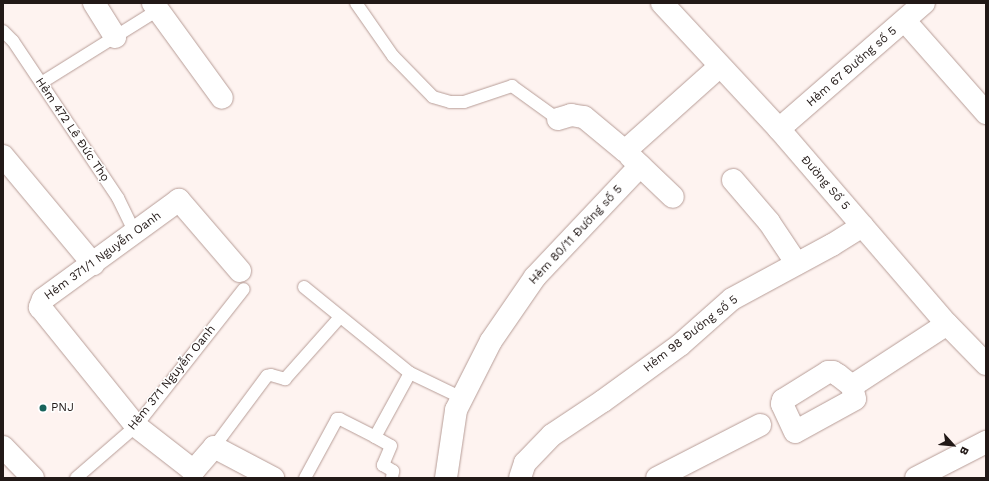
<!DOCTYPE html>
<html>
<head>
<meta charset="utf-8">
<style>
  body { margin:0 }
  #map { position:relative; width:989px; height:481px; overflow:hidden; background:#fef3f0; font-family:"Work Sans",sans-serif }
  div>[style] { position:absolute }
  .roads { filter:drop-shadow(0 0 1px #b79d97) drop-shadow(0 0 1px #b79d97) }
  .lane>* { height:12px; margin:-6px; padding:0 6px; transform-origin:6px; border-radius:6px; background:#fff }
  .street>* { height:22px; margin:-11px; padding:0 11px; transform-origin:11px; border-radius:11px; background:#fff }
  .primary>* { height:22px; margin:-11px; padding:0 11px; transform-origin:11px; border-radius:11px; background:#fff }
  .dots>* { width:11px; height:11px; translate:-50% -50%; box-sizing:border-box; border:2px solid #fff; border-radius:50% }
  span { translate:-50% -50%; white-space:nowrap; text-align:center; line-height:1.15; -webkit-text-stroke:3px #fff; paint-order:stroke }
  .street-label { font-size:12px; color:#221917 }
  .poi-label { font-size:12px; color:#221917 }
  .left { translate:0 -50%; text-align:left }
  .frame { position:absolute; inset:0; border:4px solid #221917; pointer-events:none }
  .north { position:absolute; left:933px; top:425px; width:40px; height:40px; -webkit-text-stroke:3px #fff; paint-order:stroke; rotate:117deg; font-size:11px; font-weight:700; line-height:16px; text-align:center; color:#221917 }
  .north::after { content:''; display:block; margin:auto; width:14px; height:18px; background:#221917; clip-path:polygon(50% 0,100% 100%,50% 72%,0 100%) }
</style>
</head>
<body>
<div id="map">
  <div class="roads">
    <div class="lane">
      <div style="left:356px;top:3px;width:65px;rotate:55.1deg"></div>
      <div style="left:393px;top:56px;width:57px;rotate:45.7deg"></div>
      <div style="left:433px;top:97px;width:18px;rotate:16deg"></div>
      <div style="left:450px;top:102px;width:14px"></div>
      <div style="left:464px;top:102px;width:51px;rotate:-18.4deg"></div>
      <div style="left:512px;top:86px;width:57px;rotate:35.7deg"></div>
      <div style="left:3px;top:31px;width:14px;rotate:45deg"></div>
      <div style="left:13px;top:41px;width:189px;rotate:56.2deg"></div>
      <div style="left:118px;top:198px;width:39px;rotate:64deg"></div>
      <div style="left:41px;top:83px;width:138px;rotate:-32deg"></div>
      <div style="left:304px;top:287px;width:136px;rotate:39.1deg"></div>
      <div style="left:410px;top:373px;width:58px;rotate:25.7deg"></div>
      <div style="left:375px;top:437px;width:18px;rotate:29deg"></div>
      <div style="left:391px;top:446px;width:21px;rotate:113deg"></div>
      <div style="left:383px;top:465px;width:12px;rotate:31deg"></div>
      <div style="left:393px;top:471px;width:7px;rotate:98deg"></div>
      <div style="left:214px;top:447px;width:89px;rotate:-53.3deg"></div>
      <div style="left:267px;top:376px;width:4px;rotate:-14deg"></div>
      <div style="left:271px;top:375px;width:15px;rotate:16deg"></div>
      <div style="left:285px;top:379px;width:83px;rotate:-48.4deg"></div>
      <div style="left:76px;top:478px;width:79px;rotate:-40.9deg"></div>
      <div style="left:136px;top:426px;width:174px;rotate:-51.8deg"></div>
      <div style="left:305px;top:478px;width:67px;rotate:-61.5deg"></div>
      <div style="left:337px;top:419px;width:3px"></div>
      <div style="left:340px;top:419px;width:39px;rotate:27deg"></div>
      <div style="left:375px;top:437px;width:73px;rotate:-61.3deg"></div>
    </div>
    <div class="street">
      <div style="left:94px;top:3px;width:40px;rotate:58deg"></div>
      <div style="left:153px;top:3px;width:117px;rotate:54deg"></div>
      <div style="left:662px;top:3px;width:172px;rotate:47.1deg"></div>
      <div style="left:779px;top:129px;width:257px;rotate:49.3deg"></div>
      <div style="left:947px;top:324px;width:56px;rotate:45.7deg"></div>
      <div style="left:905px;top:21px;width:123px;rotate:48.6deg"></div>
      <div style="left:558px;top:119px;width:14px;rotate:-17deg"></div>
      <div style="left:571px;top:115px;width:13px;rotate:9deg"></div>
      <div style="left:584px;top:117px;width:53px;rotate:39.7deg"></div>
      <div style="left:625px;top:151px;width:127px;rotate:-41.8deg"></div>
      <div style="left:779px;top:129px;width:192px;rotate:-41deg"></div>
      <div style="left:3px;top:156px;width:141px;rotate:50.2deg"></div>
      <div style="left:630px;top:156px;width:59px;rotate:43.6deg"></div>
      <div style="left:733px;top:180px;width:55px;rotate:49.4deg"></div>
      <div style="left:769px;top:222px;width:50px;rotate:56.3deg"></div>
      <div style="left:240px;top:271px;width:94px;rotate:-130.7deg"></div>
      <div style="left:179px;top:200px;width:168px;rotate:143.9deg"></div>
      <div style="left:43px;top:299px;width:9px;rotate:111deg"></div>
      <div style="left:40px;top:307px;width:153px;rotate:51.1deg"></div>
      <div style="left:136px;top:426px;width:68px;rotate:37.9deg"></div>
      <div style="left:190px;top:468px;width:5px;rotate:11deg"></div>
      <div style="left:195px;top:469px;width:29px;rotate:-49deg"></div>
      <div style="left:214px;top:447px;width:67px;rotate:27.7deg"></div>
      <div style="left:828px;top:372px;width:5px"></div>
      <div style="left:833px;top:372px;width:6px;rotate:31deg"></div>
      <div style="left:838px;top:375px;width:18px;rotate:38deg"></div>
      <div style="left:852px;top:386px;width:13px;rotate:77deg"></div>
      <div style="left:855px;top:399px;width:68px;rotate:151.2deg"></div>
      <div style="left:795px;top:432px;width:31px;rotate:-115deg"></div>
      <div style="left:782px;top:404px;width:4px;rotate:-76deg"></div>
      <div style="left:783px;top:400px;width:53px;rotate:-31.9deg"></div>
      <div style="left:852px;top:386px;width:113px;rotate:-33.1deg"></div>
      <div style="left:446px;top:478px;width:69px;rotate:-81.6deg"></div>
      <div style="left:456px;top:410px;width:77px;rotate:-63.1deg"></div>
      <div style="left:491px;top:341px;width:78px;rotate:-55.5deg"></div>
      <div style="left:535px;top:277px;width:153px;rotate:-46.6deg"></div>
      <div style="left:520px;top:478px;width:16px;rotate:-72deg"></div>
      <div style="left:525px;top:463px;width:39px;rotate:-46deg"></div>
      <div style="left:552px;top:435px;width:61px;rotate:-33.7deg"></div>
      <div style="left:603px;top:401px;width:95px;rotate:-36deg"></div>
      <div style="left:680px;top:345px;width:69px;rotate:-41.5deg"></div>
      <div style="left:732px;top:299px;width:114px;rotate:-28.4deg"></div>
      <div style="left:832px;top:245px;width:36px;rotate:-32deg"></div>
      <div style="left:657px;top:478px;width:116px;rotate:-27.2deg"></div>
      <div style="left:916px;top:478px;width:79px;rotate:-27.2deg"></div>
    </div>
    <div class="primary">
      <div style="left:3px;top:447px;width:43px;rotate:45.9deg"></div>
    </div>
  </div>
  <div class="dots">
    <div style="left:43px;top:408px;background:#18635b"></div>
  </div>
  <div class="street-label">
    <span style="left:852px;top:67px;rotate:-41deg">Hẻm 67 Đường số 5</span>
    <span style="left:72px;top:130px;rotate:56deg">Hẻm 472 Lê Đức Thọ</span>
    <span style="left:825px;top:183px;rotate:49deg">Đường Số 5</span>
    <span style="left:576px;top:235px;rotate:-47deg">Hẻm 80/11 Đường số 5</span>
    <span style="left:103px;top:256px;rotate:-36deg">Hẻm 371/1 Nguyễn Oanh</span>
    <span style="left:691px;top:334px;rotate:-38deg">Hẻm 98 Đường số 5</span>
    <span style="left:172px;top:378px;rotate:-51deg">Hẻm 371 Nguyễn Oanh</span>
  </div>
  <div class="poi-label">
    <span class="left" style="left:51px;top:408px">PNJ</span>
  </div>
  <div class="frame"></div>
  <div class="north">B</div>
</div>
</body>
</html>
